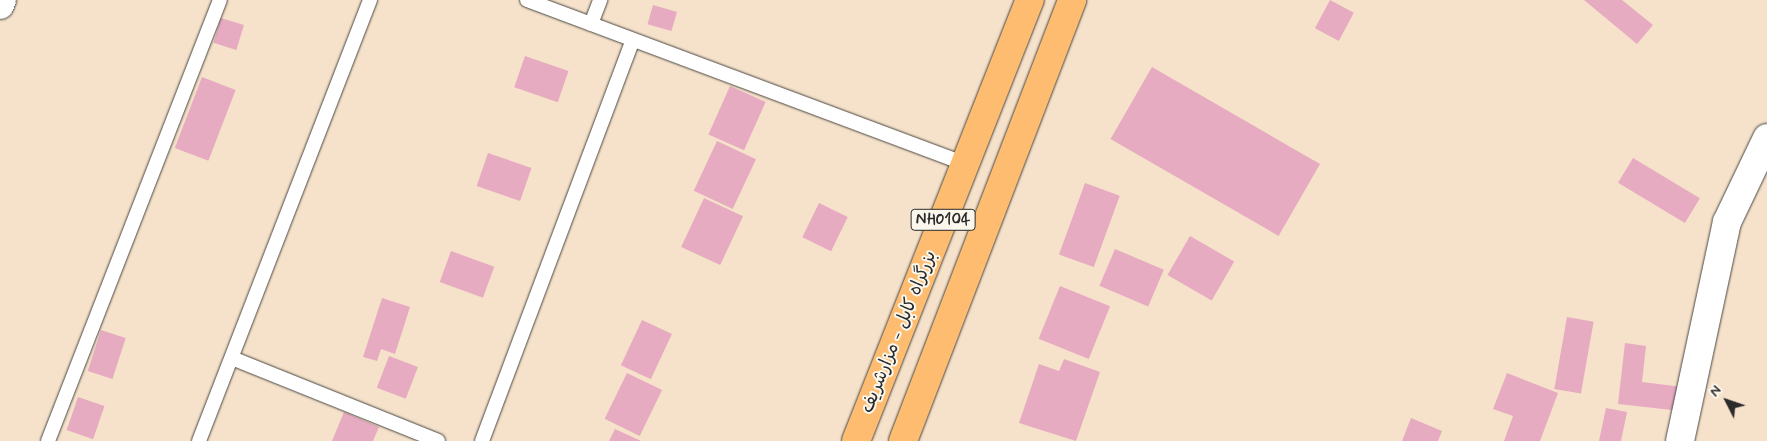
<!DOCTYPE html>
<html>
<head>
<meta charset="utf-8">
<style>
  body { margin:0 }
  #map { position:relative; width:1767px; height:441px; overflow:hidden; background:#f6e2ca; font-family:Mynerve,"Playpen Sans Arabic",sans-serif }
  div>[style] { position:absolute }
  .building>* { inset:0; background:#e6abc1; transform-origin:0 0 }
  .roads { filter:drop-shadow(0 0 1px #494643) drop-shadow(0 0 1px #494643) }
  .service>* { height:14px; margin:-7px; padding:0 7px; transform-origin:7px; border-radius:7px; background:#fff }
  .minor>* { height:28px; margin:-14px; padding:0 14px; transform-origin:14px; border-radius:14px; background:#fff }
  .trunk>* { height:28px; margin:-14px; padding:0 14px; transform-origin:14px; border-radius:14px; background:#fdbc6f }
  span { translate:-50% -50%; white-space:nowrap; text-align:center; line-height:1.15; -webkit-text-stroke:4px #fbf7ec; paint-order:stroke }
  .shield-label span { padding:1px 4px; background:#fbf7ec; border:1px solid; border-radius:4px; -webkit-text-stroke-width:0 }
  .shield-label { font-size:16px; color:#2b2b2b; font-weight:700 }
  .street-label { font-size:18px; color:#2b2b2b }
  .north { position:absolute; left:1702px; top:376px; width:50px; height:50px; -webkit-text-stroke:4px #fbf7ec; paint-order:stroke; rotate:311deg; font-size:14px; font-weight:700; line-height:20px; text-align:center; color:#2b2b2b }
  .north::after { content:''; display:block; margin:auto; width:18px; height:22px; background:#2b2b2b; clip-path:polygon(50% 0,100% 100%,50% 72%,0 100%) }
</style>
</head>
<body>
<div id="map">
  <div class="building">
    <div style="left:1330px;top:0;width:27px;height:32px;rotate:28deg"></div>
    <div style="clip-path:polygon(1584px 0,1622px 0,1653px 25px,1637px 44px)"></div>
    <div style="left:653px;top:5px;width:25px;height:20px;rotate:16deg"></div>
    <div style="left:221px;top:18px;width:24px;height:26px;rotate:17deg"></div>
    <div style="left:525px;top:56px;width:46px;height:33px;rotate:19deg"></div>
    <div style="left:1152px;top:67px;width:194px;height:83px;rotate:30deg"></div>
    <div style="left:202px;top:77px;width:36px;height:76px;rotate:21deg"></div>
    <div style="left:730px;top:86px;width:39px;height:53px;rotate:24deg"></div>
    <div style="left:717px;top:141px;width:43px;height:55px;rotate:25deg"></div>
    <div style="left:488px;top:153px;width:46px;height:35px;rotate:19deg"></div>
    <div style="left:1633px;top:158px;width:78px;height:29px;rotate:31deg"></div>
    <div style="left:1085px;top:183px;width:37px;height:76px;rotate:20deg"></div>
    <div style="left:704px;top:198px;width:43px;height:54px;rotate:25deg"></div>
    <div style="left:819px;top:203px;width:32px;height:38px;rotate:26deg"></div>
    <div style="left:1190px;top:236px;width:51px;height:45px;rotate:30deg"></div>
    <div style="left:1115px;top:249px;width:53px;height:40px;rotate:23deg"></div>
    <div style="left:451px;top:251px;width:46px;height:33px;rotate:20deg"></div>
    <div style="left:1060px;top:286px;width:54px;height:57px;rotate:22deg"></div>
    <div style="clip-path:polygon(382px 298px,410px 307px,395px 354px,381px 349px,377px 361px,363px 357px)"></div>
    <div style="left:1567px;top:317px;width:27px;height:73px;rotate:10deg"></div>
    <div style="left:642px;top:320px;width:33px;height:50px;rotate:25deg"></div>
    <div style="left:101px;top:330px;width:26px;height:43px;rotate:18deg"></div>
    <div style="clip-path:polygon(1625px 343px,1646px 346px,1642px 382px,1683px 387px,1681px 411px,1618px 404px)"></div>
    <div style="left:389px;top:356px;width:31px;height:34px;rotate:21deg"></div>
    <div style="clip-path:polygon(1064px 359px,1100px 372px,1076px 441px,1019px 423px,1039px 364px,1059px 371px)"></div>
    <div style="left:627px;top:373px;width:39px;height:51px;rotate:26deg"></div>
    <div style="clip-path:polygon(1507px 373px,1558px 393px,1540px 441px,1504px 441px,1513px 416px,1493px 409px)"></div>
    <div style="left:78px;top:397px;width:28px;height:35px;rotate:19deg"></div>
    <div style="clip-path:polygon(1606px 408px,1627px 412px,1621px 441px,1599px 441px)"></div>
    <div style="clip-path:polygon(344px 412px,379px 427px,373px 441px,332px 441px)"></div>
    <div style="clip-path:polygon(1411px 418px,1442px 431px,1438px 441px,1402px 441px)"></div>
    <div style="clip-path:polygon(615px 429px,641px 441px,609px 441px)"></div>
  </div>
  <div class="roads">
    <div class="service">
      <div style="left:527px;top:0;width:468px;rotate:20.5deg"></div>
      <div style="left:591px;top:24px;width:26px;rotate:-69deg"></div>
      <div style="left:232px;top:358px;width:222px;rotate:21.9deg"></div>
      <div style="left:48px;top:441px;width:473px;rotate:-68.7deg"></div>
      <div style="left:199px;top:441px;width:473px;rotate:-68.8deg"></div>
      <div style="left:482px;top:441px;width:426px;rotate:-69.4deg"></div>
    </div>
    <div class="minor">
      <div style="left:0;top:5px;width:5px;rotate:-68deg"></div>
      <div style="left:1680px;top:441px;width:224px;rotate:-77.9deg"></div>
      <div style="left:1727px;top:222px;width:93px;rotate:-64.5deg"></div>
    </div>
    <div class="trunk">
      <div style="left:856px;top:441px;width:474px;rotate:-68.5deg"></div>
      <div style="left:903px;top:441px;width:472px;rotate:-69deg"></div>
    </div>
  </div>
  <div class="shield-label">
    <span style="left:943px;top:220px">NH0104</span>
  </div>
  <div class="street-label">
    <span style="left:899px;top:332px;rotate:-68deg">بزرگراه کابل - مزارشریف</span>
  </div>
  <div class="north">N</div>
</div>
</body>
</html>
